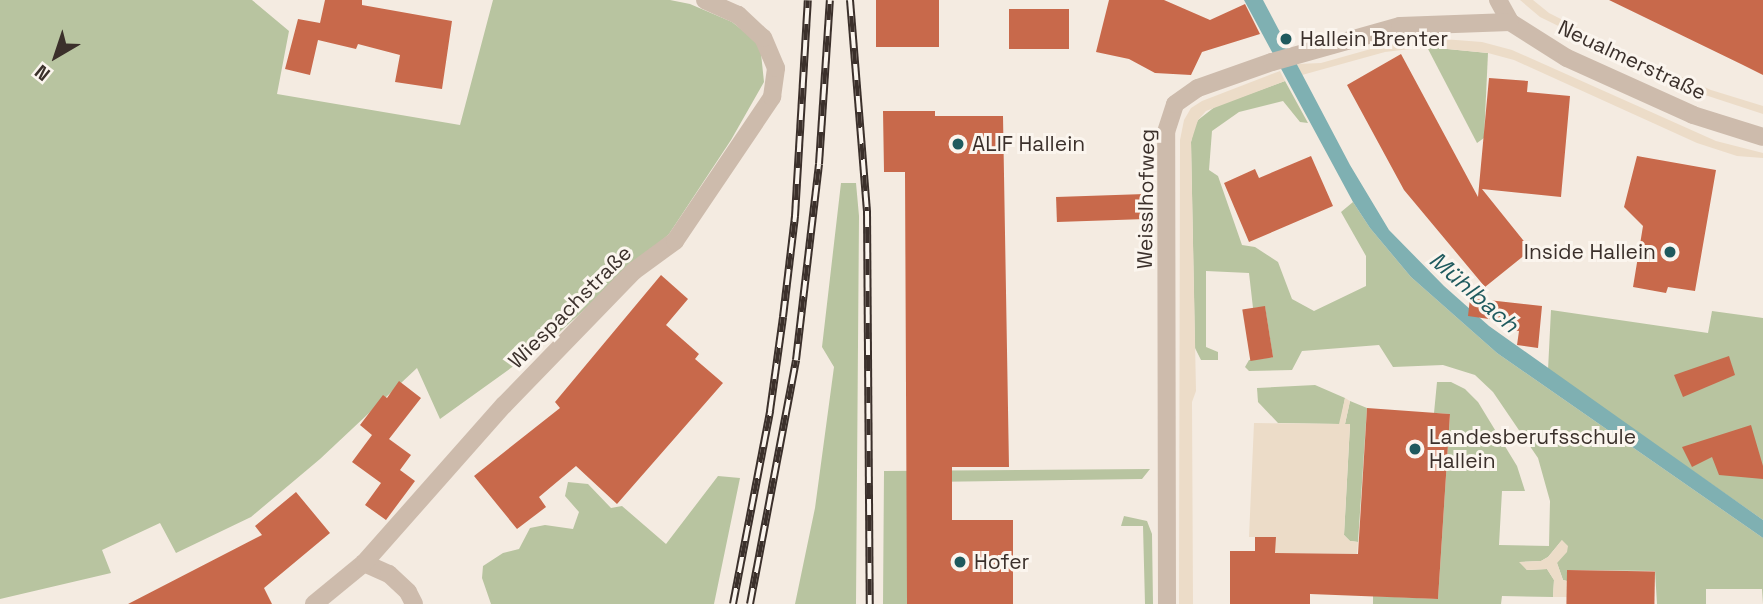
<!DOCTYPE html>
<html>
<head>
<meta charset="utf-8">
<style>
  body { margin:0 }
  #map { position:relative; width:1763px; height:604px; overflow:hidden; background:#f4ebe1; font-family:"Space Grotesk",sans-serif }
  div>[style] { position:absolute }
  .green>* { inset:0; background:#b8c4a0 }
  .plaza>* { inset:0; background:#ecdcc8 }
  .water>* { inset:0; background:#7fb0b2 }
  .building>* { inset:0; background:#c8694b; transform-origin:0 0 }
  .street>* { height:18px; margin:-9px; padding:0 9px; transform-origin:9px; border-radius:9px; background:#cdbbac }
  .rail>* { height:8px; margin-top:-4px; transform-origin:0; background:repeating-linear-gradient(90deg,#fbf5ee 0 16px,#3b302b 0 32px); box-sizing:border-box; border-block:2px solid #3b302b }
  .dots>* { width:19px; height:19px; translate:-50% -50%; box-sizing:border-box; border:4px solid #fbf5ee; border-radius:50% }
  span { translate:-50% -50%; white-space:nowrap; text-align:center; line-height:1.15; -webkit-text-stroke:6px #fbf5ee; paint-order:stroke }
  .poi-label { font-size:21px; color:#3b302b }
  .left { translate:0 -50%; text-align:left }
  .right { translate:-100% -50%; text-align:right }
  .street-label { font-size:21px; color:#3b302b }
  .water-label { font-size:23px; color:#1f5a5e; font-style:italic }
  .north { position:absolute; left:21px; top:21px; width:70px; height:70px; -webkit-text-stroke:5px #fbf5ee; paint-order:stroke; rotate:219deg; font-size:19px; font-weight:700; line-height:28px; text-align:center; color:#3b302b }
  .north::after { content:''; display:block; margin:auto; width:24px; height:32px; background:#3b302b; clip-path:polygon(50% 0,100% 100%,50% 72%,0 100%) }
</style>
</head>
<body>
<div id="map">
  <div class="green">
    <div style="clip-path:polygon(0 0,252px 0,289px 31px,277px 94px,460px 125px,493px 0,670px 0,690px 4px,732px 22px,760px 44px,764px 82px,731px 140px,669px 234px,554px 337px,440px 419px,417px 368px,320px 459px,251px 517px,176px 553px,160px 523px,102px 550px,111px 573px,0 599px)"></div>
    <div style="clip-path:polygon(1427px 47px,1488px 53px,1484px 138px,1477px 143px)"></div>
    <div style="clip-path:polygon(1285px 81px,1308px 123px,1300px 122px,1283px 101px,1239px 112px,1212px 131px,1209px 170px,1218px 176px,1242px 245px,1255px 247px,1278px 262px,1292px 299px,1314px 311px,1366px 286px,1366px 256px,1341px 212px,1353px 202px,1370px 228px,1411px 277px,1497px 353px,1763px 538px,1763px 604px,1762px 589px,1706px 589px,1706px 604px,1657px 604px,1655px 571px,1567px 570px,1567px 581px,1563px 580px,1557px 563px,1562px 540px,1548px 557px,1541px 561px,1520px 562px,1527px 570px,1547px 569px,1554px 580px,1553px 597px,1502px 596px,1501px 604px,1373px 604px,1373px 596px,1438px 599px,1450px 414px,1434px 413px,1437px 382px,1451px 382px,1465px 389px,1478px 402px,1517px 466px,1525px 491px,1502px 491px,1499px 545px,1549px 546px,1550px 501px,1538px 458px,1493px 392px,1475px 375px,1443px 365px,1393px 367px,1379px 345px,1302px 351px,1292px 370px,1249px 371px,1245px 367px,1249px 360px,1273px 357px,1265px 307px,1253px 308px,1249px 273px,1206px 271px,1206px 347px,1218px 352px,1218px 360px,1201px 360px,1195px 348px,1191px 142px,1194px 128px,1198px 120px,1216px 106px)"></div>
    <div style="clip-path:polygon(841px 183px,856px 183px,859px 216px,856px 604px,795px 604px,815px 508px,834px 367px,822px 347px)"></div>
    <div style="clip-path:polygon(1551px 310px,1708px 333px,1712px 311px,1763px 318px,1763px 520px,1548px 370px)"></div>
    <div style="clip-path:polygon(1315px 385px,1345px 398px,1340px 424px,1278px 423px,1258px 402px,1257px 388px)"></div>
    <div style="clip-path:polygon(1350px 401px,1367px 408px,1358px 542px,1350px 541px,1344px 535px,1350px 425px,1345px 424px)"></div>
    <div style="clip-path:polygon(1150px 469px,1142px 479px,927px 482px,907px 500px,907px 604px,883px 604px,884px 471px)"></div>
    <div style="clip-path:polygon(718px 476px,740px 478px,714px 604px,491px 604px,482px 578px,483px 566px,503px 553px,519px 549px,530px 528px,545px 525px,573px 529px,579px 512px,565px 496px,568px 482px,588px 484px,611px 508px,622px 506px,666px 544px)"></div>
    <div style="clip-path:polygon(1124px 516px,1147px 521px,1152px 534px,1153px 604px,1145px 604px,1143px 526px,1121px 526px)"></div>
  </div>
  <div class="plaza">
    <div style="clip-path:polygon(1520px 0,1533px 0,1549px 13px,1624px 51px,1711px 90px,1763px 106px,1763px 114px,1702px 94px,1622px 57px,1540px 17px)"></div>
    <div style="clip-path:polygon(1443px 39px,1482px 42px,1512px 50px,1716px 141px,1763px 153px,1763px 158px,1737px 156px,1697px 143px,1514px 60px,1488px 53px,1427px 47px,1385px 52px,1302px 75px,1297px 64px,1321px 63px,1385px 45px)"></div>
    <div style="clip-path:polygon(1280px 71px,1285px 81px,1206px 111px,1198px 120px,1191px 142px,1196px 391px,1192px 402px,1193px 604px,1179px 604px,1180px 140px,1184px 120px,1191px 108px,1202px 101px)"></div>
    <div style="clip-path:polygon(1345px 398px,1350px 401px,1345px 424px,1350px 424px,1344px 535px,1350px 541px,1358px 542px,1357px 554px,1275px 553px,1275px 537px,1249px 537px,1254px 423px,1339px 424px)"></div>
    <div style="clip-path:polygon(1562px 540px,1568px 546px,1567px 552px,1557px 563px,1563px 580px,1567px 581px,1567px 597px,1553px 597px,1554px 580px,1547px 569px,1527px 570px,1519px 562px,1541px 561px,1548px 557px)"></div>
  </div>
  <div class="water">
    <div style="clip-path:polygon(1244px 0,1263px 0,1350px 165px,1389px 230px,1444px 286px,1489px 326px,1763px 520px,1763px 538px,1497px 353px,1411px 277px,1370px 228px,1353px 202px)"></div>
  </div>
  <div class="building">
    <div style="clip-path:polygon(325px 0,362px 0,362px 5px,452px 21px,442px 89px,395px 82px,400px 55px,358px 44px,356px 49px,318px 40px,310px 75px,285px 69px,298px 19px,320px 23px)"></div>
    <div style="left:876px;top:0;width:63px;height:47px"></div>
    <div style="clip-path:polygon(1109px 0,1164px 0,1210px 20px,1245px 4px,1260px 34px,1202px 52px,1191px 75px,1155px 73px,1129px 59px,1096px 52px)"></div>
    <div style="clip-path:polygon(1609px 0,1763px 0,1763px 75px,1743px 65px)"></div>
    <div style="left:1069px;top:9px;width:40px;height:60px;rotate:90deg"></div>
    <div style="clip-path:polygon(1401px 54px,1478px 197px,1489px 78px,1528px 81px,1527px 92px,1570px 96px,1561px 197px,1482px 189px,1531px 250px,1485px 287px,1404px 190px,1347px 85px)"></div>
    <div style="clip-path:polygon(883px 111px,935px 111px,935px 116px,1003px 116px,1009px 467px,952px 467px,952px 520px,1013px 520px,1013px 604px,907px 604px,905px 172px,884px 172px)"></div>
    <div style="clip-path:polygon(1311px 156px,1333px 206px,1249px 242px,1224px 183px,1255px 169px,1259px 178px)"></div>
    <div style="clip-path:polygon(1637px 156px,1716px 170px,1695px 291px,1668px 287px,1666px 293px,1633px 287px,1643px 226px,1624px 207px)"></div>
    <div style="left:1145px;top:194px;width:25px;height:89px;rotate:88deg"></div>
    <div style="clip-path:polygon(661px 275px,688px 299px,666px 325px,699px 354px,695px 359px,723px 383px,617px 504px,576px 466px,539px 497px,546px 507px,517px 529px,474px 476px,560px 408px,555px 402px)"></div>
    <div style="clip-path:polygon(1470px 298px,1542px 306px,1538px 348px,1517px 345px,1519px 331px,1509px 330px,1510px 322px,1468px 316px)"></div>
    <div style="left:1265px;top:306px;width:52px;height:23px;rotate:81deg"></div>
    <div style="clip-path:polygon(1729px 356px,1735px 375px,1683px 397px,1674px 375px)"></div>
    <div style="clip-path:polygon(399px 381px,421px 398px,389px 439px,411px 455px,400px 470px,415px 481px,386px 520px,365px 505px,381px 483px,352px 462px,372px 435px,360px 425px,383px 395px,387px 398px)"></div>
    <div style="clip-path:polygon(1367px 408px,1450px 414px,1438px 599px,1310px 594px,1310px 604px,1230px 604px,1230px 551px,1255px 551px,1255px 537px,1276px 537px,1275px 553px,1358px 554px)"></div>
    <div style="clip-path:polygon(1751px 425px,1763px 466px,1763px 479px,1719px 475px,1712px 457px,1692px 467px,1682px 447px)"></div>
    <div style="clip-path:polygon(296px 492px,330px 533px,264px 588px,272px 604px,128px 604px,262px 535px,255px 526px)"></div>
    <div style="left:1567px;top:570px;width:88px;height:34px;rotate:1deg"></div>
  </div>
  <div class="street">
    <div style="left:1498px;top:0;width:25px;rotate:61deg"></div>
    <div style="left:1510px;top:22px;width:67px;rotate:32.3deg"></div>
    <div style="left:1567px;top:58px;width:138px;rotate:24.3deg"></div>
    <div style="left:1693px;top:115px;width:73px;rotate:17.4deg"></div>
    <div style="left:364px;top:563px;width:27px;rotate:24deg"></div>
    <div style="left:389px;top:574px;width:26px;rotate:43deg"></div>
    <div style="left:408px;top:592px;width:13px;rotate:63deg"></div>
    <div style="left:314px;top:604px;width:65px;rotate:-39.4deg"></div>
    <div style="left:364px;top:563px;width:211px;rotate:-48.5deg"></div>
    <div style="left:504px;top:405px;width:187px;rotate:-45.9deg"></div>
    <div style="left:634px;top:271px;width:51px;rotate:-36.2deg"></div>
    <div style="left:675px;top:241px;width:174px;rotate:-56deg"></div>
    <div style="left:772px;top:97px;width:29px;rotate:-82deg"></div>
    <div style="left:776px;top:68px;width:33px;rotate:-113deg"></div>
    <div style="left:763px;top:38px;width:34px;rotate:-137deg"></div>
    <div style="left:738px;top:15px;width:36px;rotate:-156deg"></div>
    <div style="left:1167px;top:604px;width:472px;rotate:-90.1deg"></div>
    <div style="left:1166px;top:132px;width:29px;rotate:-72deg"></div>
    <div style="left:1175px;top:104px;width:28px;rotate:-35deg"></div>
    <div style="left:1198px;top:88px;width:78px;rotate:-19.4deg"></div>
    <div style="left:1272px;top:62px;width:133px;rotate:-15.7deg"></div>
    <div style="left:1400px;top:26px;width:110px;rotate:-2.1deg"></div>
  </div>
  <div class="rail">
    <div style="left:850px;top:0;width:212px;rotate:85.4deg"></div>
    <div style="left:867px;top:211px;width:393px;rotate:89.6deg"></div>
    <div style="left:733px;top:604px;width:197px;rotate:-79.1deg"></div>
    <div style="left:770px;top:411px;width:95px;rotate:-82.1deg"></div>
    <div style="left:783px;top:317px;width:102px;rotate:-83.2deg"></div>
    <div style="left:795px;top:216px;width:216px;rotate:-86.6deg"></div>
    <div style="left:750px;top:604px;width:248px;rotate:-79.3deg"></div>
    <div style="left:796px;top:360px;width:197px;rotate:-83.3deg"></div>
    <div style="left:819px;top:164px;width:164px;rotate:-86.2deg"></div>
  </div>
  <div class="dots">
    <div style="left:1286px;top:39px;background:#1f5a5e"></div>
    <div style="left:958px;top:144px;background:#1f5a5e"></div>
    <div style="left:1670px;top:252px;background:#1f5a5e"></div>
    <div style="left:1415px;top:449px;background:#1f5a5e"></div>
    <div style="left:960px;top:562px;background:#1f5a5e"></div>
  </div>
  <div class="poi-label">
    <span class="left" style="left:1300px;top:39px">Hallein Brenter</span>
    <span class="left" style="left:972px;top:144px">ALIF Hallein</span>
    <span class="right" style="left:1656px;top:252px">Inside Hallein</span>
    <span class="left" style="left:1429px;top:449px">Landesberufsschule<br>Hallein</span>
    <span class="left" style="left:974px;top:562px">Hofer</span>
  </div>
  <div class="street-label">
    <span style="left:1632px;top:60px;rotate:25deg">Neualmerstraße</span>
    <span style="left:1146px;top:199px;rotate:-89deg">Weisslhofweg</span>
    <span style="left:570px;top:307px;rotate:-45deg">Wiespachstraße</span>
  </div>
  <div class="water-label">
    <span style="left:1474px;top:292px;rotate:41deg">Mühlbach</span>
  </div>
  <div class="north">N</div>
</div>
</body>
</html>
